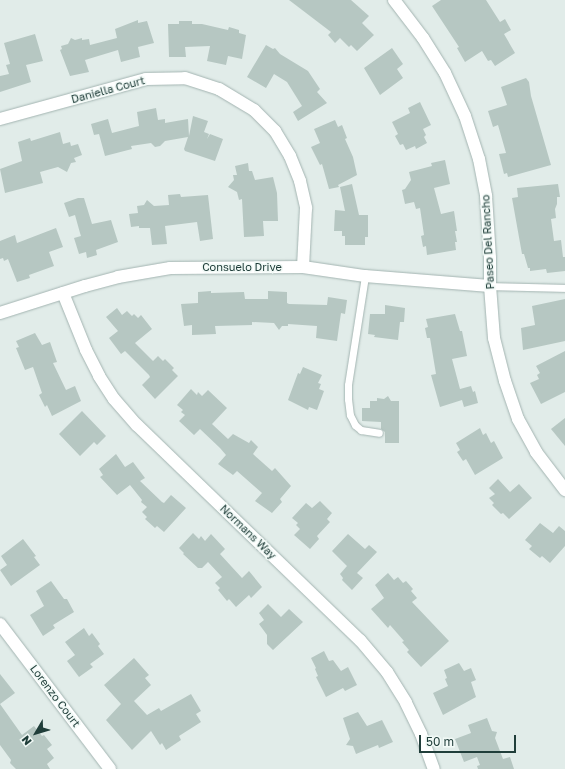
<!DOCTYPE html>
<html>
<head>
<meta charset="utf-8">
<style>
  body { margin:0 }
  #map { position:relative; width:565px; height:769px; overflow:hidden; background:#e1ece9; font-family:"Golos Text",sans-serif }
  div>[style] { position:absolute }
  .building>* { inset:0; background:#b6c7c2 }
  .roads { filter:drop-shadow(0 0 1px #a3b4b1) drop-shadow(0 0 1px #a3b4b1) }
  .service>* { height:7px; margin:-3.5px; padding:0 3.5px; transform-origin:3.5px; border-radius:3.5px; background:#fff }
  .minor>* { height:12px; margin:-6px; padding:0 6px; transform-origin:6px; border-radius:6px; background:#fff }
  span { translate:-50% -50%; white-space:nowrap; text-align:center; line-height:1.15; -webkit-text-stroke:3px #f1f9f6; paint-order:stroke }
  .street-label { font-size:11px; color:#203e3a }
  .north { position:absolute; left:16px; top:713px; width:40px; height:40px; -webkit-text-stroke:3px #f1f9f6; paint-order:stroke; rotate:232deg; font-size:11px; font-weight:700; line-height:16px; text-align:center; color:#203e3a }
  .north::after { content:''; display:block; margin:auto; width:14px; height:18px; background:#203e3a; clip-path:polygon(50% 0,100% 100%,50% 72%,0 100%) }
  .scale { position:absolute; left:419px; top:735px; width:97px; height:18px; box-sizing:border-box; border:2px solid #203e3a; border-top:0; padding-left:5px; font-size:12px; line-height:14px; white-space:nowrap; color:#203e3a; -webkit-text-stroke:3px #f1f9f6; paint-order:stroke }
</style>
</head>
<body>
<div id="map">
  <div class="building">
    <div style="clip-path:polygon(289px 0,351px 0,369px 16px,362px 23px,374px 35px,357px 51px,351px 45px,349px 47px,340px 38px,335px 43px,328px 35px,331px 32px)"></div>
    <div style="clip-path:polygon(441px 0,486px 0,500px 22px,505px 19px,511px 30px,504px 34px,515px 53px,495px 66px,491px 60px,488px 61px,482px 51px,465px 62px,457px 48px,459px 47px,432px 6px)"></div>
    <div style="clip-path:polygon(138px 20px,138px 23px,147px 21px,154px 43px,138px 47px,140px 57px,121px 62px,118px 50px,85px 60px,89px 72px,70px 76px,60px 50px,62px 49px,61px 46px,68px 44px,71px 38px,75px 40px,82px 38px,82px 40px,89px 39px,90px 45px,117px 38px,115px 29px)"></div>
    <div style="clip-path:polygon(179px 21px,192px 21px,192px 24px,202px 24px,228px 30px,229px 27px,239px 30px,239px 33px,246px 35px,242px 59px,228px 56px,226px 65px,207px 61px,210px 46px,185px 47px,186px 57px,169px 57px,168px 24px,179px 24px)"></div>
    <div style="clip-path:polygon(35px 34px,43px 61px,26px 65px,31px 82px,0 92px,0 76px,9px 74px,6px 65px,10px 64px,4px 43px)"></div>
    <div style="clip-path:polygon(266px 45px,273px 49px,275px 48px,280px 54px,308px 71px,320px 89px,317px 92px,327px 103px,298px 121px,293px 112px,302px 106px,287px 82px,274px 74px,266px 88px,247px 77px)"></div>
    <div style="clip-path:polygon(392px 48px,403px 64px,397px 69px,403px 78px,380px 95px,364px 68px)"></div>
    <div style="clip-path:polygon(526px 78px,529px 82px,531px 96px,551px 165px,508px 177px,507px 173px,504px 174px,499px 154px,506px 153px,498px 125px,493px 127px,488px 111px,507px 105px,501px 87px)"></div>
    <div style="clip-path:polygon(420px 102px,431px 125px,423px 129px,426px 135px,424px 137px,427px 143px,416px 149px,415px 146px,406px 150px,403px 144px,400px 145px,395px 136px,398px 134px,392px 122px,410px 113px,408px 108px)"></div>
    <div style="clip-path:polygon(156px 108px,158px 120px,165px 119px,165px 123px,188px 119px,189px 136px,193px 116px,208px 121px,204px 132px,209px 134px,207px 139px,210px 134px,223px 139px,215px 161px,185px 151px,184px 149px,188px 137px,165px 141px,160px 146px,155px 147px,151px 143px,131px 146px,132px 149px,105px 156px,99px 134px,94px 135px,91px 124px,108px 119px,112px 133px,139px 126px,137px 112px)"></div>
    <div style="clip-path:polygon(335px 120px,338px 127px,342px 125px,347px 138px,345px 139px,353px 157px,357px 175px,338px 185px,339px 187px,329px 189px,322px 164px,320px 165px,311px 147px,320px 143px,314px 129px)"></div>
    <div style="clip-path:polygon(60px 132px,63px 144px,70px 142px,71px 146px,78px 144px,82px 155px,74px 158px,76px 162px,71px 163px,67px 172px,58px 167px,40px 172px,43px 183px,5px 193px,0 169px,22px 161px,18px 142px,30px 138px,31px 141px)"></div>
    <div style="clip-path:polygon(445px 160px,450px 184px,434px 188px,441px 214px,454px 211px,457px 231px,455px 231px,457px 242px,455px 242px,456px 250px,427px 255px,426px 246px,423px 247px,421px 236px,424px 235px,420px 208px,416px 209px,414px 202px,405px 204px,402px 190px,405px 189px,411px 180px,409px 172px,432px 166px,431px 163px)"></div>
    <div style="clip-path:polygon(248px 163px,249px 171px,252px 171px,255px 180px,273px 177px,277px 193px,278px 221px,263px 221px,264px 236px,244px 237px,242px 199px,239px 200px,237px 192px,228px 187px,234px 180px,233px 175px,237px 175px,235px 166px)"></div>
    <div style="clip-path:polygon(352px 184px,359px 215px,368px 215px,368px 237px,365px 237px,365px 245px,345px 245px,345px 236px,342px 236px,342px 231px,334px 231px,335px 210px,345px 211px,340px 187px)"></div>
    <div style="clip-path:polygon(558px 184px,560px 197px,557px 197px,557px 204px,555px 209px,556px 218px,551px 219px,554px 241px,561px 240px,563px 257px,565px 257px,565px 271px,547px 273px,546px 269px,530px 271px,530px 268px,528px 268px,524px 254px,522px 254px,512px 198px,518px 197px,517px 188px)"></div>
    <div style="clip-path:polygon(180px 194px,181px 197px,208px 195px,213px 239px,200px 241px,197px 222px,165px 226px,167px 244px,152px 245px,150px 228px,139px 228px,139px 226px,131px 227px,129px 214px,138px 213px,137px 206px,144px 205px,147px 200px,154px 206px,169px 205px,168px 195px)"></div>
    <div style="clip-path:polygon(78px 198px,84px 198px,92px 224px,111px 220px,118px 242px,96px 250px,97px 255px,87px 258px,86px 252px,79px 254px,74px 238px,81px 236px,80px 233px,75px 215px,69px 217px,64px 203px)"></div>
    <div style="clip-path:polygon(56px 228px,63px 247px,49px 252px,54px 266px,29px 275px,30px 278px,17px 282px,8px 259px,4px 261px,3px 258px,0 259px,0 241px,15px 235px,17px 243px)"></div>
    <div style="clip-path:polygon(211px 291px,211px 293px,244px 292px,245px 299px,268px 299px,268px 291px,287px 292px,287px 303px,289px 304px,327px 305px,328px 297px,347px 300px,345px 314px,341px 313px,337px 341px,316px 338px,317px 326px,288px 324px,288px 326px,282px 326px,279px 330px,274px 323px,252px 322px,252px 325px,215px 326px,216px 334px,192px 335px,192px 325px,184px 326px,181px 304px,198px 303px,198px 292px)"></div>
    <div style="clip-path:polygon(565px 299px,565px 341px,523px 350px,521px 328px,535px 325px,532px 306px)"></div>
    <div style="clip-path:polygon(385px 305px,405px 308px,404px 322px,400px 322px,398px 340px,374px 337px,375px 335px,368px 334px,370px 314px,385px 314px)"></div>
    <div style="clip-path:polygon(117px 308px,122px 315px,127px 311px,132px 316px,134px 314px,138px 318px,141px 315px,152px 329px,135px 343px,153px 361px,158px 356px,163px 361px,165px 359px,174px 368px,172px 370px,178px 376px,155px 399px,142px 385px,150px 377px,149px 375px,125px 351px,121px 354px,109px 338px,118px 331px,106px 317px)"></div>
    <div style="clip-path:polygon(455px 314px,460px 331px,462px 331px,467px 356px,452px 359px,460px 389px,471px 386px,473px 392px,475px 391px,478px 403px,464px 407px,462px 400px,440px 407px,431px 375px,436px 374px,430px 338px,427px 338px,425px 328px,428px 327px,426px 319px)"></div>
    <div style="clip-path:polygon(35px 333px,42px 345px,50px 342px,57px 362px,53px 363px,66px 390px,75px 386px,81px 401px,52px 416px,47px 405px,45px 407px,39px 395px,42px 393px,33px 367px,25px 370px,16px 348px,19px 347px,16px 341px)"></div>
    <div style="clip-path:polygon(565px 351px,565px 392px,541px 404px,530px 383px,539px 379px,537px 375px,540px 373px,536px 366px)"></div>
    <div style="clip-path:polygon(303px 367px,322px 375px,318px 383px,321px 384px,319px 389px,324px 391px,317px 410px,309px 407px,308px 410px,288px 400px,298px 373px,300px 374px)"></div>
    <div style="clip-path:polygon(191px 389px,197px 395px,198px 392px,202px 396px,208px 390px,227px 408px,212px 424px,228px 439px,233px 434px,249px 443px,251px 440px,258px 447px,253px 454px,272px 471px,275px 468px,291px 486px,280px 499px,282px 502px,272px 513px,255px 501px,262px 493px,237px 471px,233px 475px,218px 464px,226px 455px,220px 448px,200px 429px,194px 435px,179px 421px,185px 415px,181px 412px,183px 410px,177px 405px)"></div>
    <div style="clip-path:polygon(388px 396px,391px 401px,399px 401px,399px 443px,385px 443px,385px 432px,381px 429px,381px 422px,362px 421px,362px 408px,370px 408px,370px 401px,377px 401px,377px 398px,384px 399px)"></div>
    <div style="clip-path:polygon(82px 411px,106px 436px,97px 445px,94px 442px,80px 456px,59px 434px)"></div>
    <div style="clip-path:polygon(565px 418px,565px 446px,551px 429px)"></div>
    <div style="clip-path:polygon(480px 428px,483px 435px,486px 433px,491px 443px,494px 441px,503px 458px,475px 475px,466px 459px,463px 461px,457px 452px,460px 450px,456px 443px)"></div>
    <div style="clip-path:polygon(116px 454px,125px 467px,133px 462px,145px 478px,140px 481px,162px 502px,164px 503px,171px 495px,186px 508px,164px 532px,157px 526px,155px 528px,145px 519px,147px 517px,142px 512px,147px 507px,141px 502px,142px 500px,130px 485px,117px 495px,100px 477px,103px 475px,99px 469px)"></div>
    <div style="clip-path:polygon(498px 479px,510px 492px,519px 484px,532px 498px,509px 519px,503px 513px,501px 514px,492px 505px,494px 503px,489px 498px,495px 494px,489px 488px)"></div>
    <div style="clip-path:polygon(320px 501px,332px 513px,327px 519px,330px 522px,317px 536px,319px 539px,310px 549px,294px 535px,300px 529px,296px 525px,298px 523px,292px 518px,306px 503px,312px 508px)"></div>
    <div style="clip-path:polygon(540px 523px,553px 533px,559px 526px,565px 531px,565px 546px,550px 563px,542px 556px,540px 558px,529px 549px,532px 546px,525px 540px)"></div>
    <div style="clip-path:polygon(193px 533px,199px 539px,201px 536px,205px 541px,211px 534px,225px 549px,220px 554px,242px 578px,249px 571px,262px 587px,251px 598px,249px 595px,236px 607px,229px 599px,227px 601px,218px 590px,220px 588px,215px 583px,222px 577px,208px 562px,202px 568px,198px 568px,183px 554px,184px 553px,179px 548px)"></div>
    <div style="clip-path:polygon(348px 534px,365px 549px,369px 545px,377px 552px,357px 573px,363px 578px,352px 590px,342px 580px,343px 578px,340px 574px,347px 566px,332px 551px)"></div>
    <div style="clip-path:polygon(23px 539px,36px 556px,34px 557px,40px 565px,11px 586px,0 570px,7px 565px,1px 556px)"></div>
    <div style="clip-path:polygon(388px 573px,394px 580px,398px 577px,403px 583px,406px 581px,413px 589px,411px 591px,417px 598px,412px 602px,449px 641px,421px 667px,407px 652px,409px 650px,402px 642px,404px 641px,390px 625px,388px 628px,371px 609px,384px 598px,375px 585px)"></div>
    <div style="clip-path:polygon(51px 581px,64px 599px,67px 599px,74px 612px,53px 625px,55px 628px,43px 636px,30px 615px,44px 606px,36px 591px)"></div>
    <div style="clip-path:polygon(268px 604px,281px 617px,289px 609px,303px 622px,273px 650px,267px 644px,267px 635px,259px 624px,264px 620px,259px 613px)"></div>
    <div style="clip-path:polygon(84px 628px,89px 636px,92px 633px,100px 644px,98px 646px,104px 654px,90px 664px,93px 667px,79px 677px,67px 661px,75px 655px,65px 642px)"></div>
    <div style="clip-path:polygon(324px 651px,329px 661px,333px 660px,341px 671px,348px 667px,357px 685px,345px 691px,343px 688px,326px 697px,316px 677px,318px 676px,315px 669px,316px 668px,311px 658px)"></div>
    <div style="clip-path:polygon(134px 658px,149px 675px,145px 678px,151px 685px,134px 701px,147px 715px,159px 708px,161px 711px,191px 694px,201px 711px,196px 714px,201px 722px,179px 736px,181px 740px,166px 750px,162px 743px,160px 745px,151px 731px,132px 750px,106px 720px,121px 704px,104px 685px)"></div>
    <div style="clip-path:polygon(459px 663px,464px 671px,471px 668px,476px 680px,471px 682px,476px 697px,443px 715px,433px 693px,448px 686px,445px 679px,447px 678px,444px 670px)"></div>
    <div style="clip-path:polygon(0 674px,15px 693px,0 704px)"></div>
    <div style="clip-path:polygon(0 704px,22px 735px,34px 726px,42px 736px,44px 735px,52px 745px,47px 749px,54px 758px,47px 764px,50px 769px,16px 769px,10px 763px,11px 760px,0 745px)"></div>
    <div style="clip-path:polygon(358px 712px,367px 726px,382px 720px,393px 742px,379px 748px,378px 745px,356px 754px,353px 746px,346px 745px,350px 739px,343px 718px)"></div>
    <div style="clip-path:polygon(487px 718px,492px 731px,497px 732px,495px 738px,503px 759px,510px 757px,514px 769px,478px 769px,477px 766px,480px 765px,477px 757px,464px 762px,455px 739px,471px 733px,468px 725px)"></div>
  </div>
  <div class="roads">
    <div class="service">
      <div style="left:365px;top:276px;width:110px;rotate:98.9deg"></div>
      <div style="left:348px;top:385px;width:14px;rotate:90deg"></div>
      <div style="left:348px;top:399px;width:16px;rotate:83deg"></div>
      <div style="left:350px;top:415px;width:11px;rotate:63deg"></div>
      <div style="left:355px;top:425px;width:8px;rotate:40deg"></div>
      <div style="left:361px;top:430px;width:18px;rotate:9deg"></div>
      <div style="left:490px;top:286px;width:75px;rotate:1.5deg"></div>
    </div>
    <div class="minor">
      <div style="left:394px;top:0;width:48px;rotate:52.7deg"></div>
      <div style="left:423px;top:38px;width:41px;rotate:57.8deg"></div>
      <div style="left:445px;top:73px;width:47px;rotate:65.1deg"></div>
      <div style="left:465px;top:116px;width:45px;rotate:72deg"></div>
      <div style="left:479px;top:159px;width:38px;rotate:79deg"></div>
      <div style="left:486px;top:196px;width:62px;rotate:86.3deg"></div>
      <div style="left:490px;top:258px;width:28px;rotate:90deg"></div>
      <div style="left:490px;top:286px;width:52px;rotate:85.6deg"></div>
      <div style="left:494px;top:338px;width:44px;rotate:75.7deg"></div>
      <div style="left:505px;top:381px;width:40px;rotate:71.1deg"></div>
      <div style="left:518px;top:419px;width:38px;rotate:61deg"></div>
      <div style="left:536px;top:452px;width:48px;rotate:52.7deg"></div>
      <div style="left:0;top:119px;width:151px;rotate:-15.3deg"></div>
      <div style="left:146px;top:79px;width:39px;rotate:-1deg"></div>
      <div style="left:185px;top:78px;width:36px;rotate:18deg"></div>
      <div style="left:219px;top:89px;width:41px;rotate:31deg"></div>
      <div style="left:254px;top:110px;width:30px;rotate:45deg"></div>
      <div style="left:275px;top:131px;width:29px;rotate:59deg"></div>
      <div style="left:290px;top:156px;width:27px;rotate:68deg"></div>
      <div style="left:300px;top:181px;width:28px;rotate:77deg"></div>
      <div style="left:306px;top:208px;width:59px;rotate:92.9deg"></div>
      <div style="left:63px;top:293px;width:61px;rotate:68deg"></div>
      <div style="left:86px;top:350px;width:29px;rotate:63deg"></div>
      <div style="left:99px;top:376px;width:27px;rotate:57deg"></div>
      <div style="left:114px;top:399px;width:35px;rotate:49deg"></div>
      <div style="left:137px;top:425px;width:310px;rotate:44deg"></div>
      <div style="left:360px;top:640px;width:42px;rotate:49.8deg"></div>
      <div style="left:387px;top:672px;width:36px;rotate:58deg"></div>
      <div style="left:406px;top:703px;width:34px;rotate:64deg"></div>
      <div style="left:421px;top:734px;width:37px;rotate:70deg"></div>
      <div style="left:0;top:313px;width:89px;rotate:-17.6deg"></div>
      <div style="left:85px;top:286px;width:34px;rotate:-15deg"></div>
      <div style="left:118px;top:277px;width:53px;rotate:-9.8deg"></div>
      <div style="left:170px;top:268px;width:133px;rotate:-0.4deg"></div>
      <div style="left:303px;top:267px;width:63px;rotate:8.3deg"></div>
      <div style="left:365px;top:276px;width:125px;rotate:4.6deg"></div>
      <div style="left:0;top:624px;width:182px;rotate:52.8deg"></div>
    </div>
  </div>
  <div class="street-label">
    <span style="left:108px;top:90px;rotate:-15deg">Daniella Court</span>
    <span style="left:488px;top:242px;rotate:-93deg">Paseo Del Rancho</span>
    <span style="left:242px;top:267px">Consuelo Drive</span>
    <span style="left:248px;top:532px;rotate:44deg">Normans Way</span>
    <span style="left:55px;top:696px;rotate:53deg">Lorenzo Court</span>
  </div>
  <div class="north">N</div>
  <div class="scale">50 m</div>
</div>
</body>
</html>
